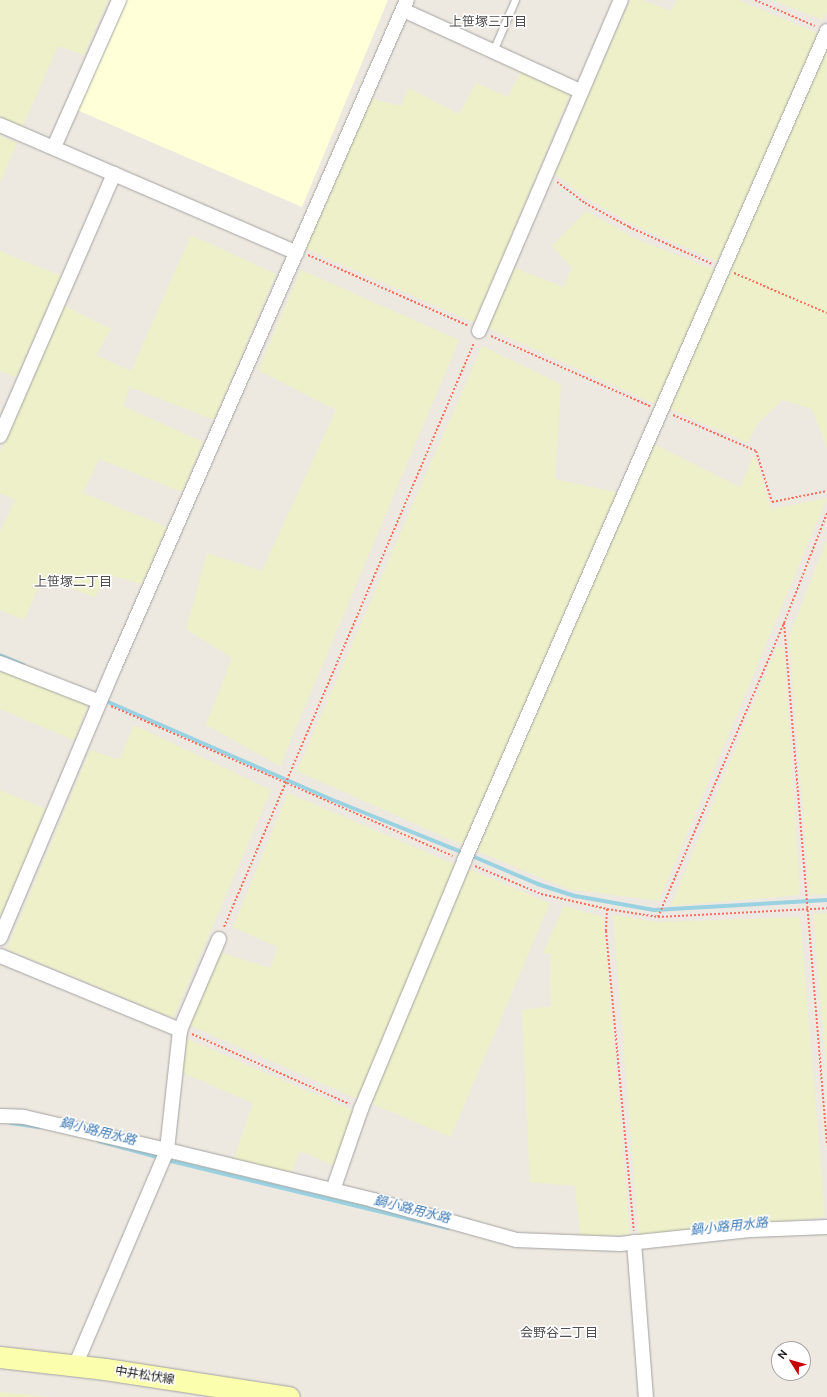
<!DOCTYPE html>
<html>
<head>
<meta charset="utf-8">
<style>
  body { margin:0 }
  #map { position:relative; width:827px; height:1397px; overflow:hidden; background:#eee9e0; font-family:Ubuntu,"Noto Sans JP",sans-serif }
  div>[style] { position:absolute }
  .education>* { inset:0; background:#ffffd8 }
  .farmland>* { inset:0; background:#edf0c8; transform-origin:0 0 }
  .stream>* { height:3.5px; margin:-1.75px; padding:0 1.75px; transform-origin:1.75px; border-radius:1.75px; background:#9bd2e1 }
  .path>* { height:2px; margin-top:-1px; transform-origin:0; background:repeating-linear-gradient(90deg,#ff6f60 0 2px,transparent 0 4px) }
  .roads { filter:drop-shadow(0 0 1px #a3a3a3) drop-shadow(0 0 1px #a3a3a3) }
  .service>* { height:7px; margin:-3.5px; padding:0 3.5px; transform-origin:3.5px; border-radius:3.5px; background:#fff }
  .minor>* { height:14px; margin:-7px; padding:0 7px; transform-origin:7px; border-radius:7px; background:#fff }
  .secondary>* { height:21px; margin:-10.5px; padding:0 10.5px; transform-origin:10.5px; border-radius:10.5px; background:#fbffad }
  span { translate:-50% -50%; white-space:nowrap; text-align:center; line-height:1.15; -webkit-text-stroke:3px #fff; paint-order:stroke }
  .street-label { font-size:12px; color:#1c1c1c }
  .neighbourhood-label { font-size:13px; color:#4f4f4f }
  .water-label { font-size:13px; color:#3f7ab4; font-style:italic }
  .north { position:absolute; left:771px; top:1341px; width:40px; height:40px; box-sizing:border-box; background:#fff; border:1px solid #a4a4a4; border-radius:50%; rotate:307deg; font-size:11px; font-weight:700; line-height:16px; text-align:center; color:#1c1c1c }
  .north::after { content:''; display:block; margin:auto; width:14px; height:18px; background:#c70001; clip-path:polygon(50% 0,100% 100%,50% 72%,0 100%) }
</style>
</head>
<body>
<div id="map">
  <div class="education">
    <div style="clip-path:polygon(126px 0,388px 0,302px 207px,77px 110px)"></div>
  </div>
  <div class="farmland">
    <div style="clip-path:polygon(0 0,108px 0,84px 55px,58px 46px,21px 130px,0 121px)"></div>
    <div style="clip-path:polygon(630px 0,642px 0,671px 11px,677px 0,739px 0,819px 34px,721px 263px,632px 224px,586px 198px,554px 173px)"></div>
    <div style="clip-path:polygon(772px 0,827px 0,827px 11px,823px 20px)"></div>
    <div style="clip-path:polygon(827px 38px,827px 448px,812px 409px,783px 400px,757px 424px,748px 443px,666px 407px)"></div>
    <div style="clip-path:polygon(520px 72px,570px 94px,475px 323px,302px 247px,368px 98px,401px 106px,409px 88px,459px 114px,476px 83px,508px 97px)"></div>
    <div style="clip-path:polygon(0 136px,17px 143px,0 182px)"></div>
    <div style="clip-path:polygon(586px 211px,636px 239px,716px 270px,657px 405px,486px 327px,515px 268px,563px 287px,572px 268px,552px 246px)"></div>
    <div style="clip-path:polygon(191px 235px,276px 274px,214px 420px,130px 387px,123px 406px,203px 442px,182px 492px,99px 459px,83px 493px,167px 527px,142px 584px,106px 574px,95px 597px,43px 578px,24px 620px,0 610px,0 532px,15px 500px,0 493px,0 452px,63px 305px,111px 329px,96px 355px,131px 371px)"></div>
    <div style="clip-path:polygon(0 251px,61px 276px,16px 377px,0 371px)"></div>
    <div style="clip-path:polygon(301px 270px,459px 340px,280px 766px,206px 725px,232px 658px,186px 629px,207px 553px,262px 571px,336px 410px,258px 370px)"></div>
    <div style="clip-path:polygon(482px 346px,561px 384px,555px 479px,619px 493px,465px 846px,297px 771px)"></div>
    <div style="clip-path:polygon(654px 444px,740px 487px,754px 455px,771px 509px,827px 498px,659px 901px,568px 889px,477px 851px)"></div>
    <div style="clip-path:polygon(827px 539px,827px 894px,810px 895px,789px 637px)"></div>
    <div style="clip-path:polygon(777px 647px,784px 648px,800px 895px,671px 906px)"></div>
    <div style="clip-path:polygon(0 668px,88px 705px,74px 740px,0 709px)"></div>
    <div style="clip-path:polygon(134px 725px,271px 790px,173px 1018px,7px 949px,90px 750px,119px 760px)"></div>
    <div style="clip-path:polygon(0 790px,46px 809px,0 917px)"></div>
    <div style="clip-path:polygon(288px 793px,456px 865px,360px 1100px,189px 1025px,222px 953px,270px 968px,278px 947px,233px 927px)"></div>
    <div style="left:467px;top:868px;width:90px;height:254px;rotate:23deg"></div>
    <div style="clip-path:polygon(564px 906px,603px 917px,630px 1235px,580px 1236px,575px 1186px,530px 1182px,522px 1010px,551px 1006px,550px 954px,543px 953px)"></div>
    <div style="clip-path:polygon(827px 913px,827px 1074px,813px 914px)"></div>
    <div style="clip-path:polygon(613px 915px,659px 922px,800px 917px,825px 1217px,639px 1236px)"></div>
    <div style="clip-path:polygon(185px 1038px,354px 1111px,333px 1165px,300px 1151px,290px 1176px,233px 1161px,253px 1103px,181px 1072px)"></div>
    <div style="clip-path:polygon(0 1392px,52px 1397px,0 1397px)"></div>
  </div>
  <div class="stream">
    <div style="left:0;top:655px;width:25px;rotate:23deg"></div>
    <div style="left:104px;top:700px;width:255px;rotate:23.6deg"></div>
    <div style="left:338px;top:802px;width:136px;rotate:22deg"></div>
    <div style="left:470px;top:855px;width:74px;rotate:23.1deg"></div>
    <div style="left:538px;top:884px;width:40px;rotate:18deg"></div>
    <div style="left:576px;top:896px;width:79px;rotate:10.2deg"></div>
    <div style="left:654px;top:910px;width:173px;rotate:-3.3deg"></div>
    <div style="left:11px;top:1123px;width:28px;rotate:8deg"></div>
    <div style="left:99px;top:1141px;width:64px;rotate:15.3deg"></div>
    <div style="left:167px;top:1160px;width:289px;rotate:13.6deg"></div>
  </div>
  <div class="path">
    <div style="left:755px;top:0;width:65px;rotate:23.4deg"></div>
    <div style="left:557px;top:182px;width:35px;rotate:37deg"></div>
    <div style="left:585px;top:203px;width:50px;rotate:28.6deg"></div>
    <div style="left:629px;top:227px;width:91px;rotate:24deg"></div>
    <div style="left:308px;top:255px;width:174px;rotate:23.8deg"></div>
    <div style="left:734px;top:273px;width:101px;rotate:23.3deg"></div>
    <div style="left:491px;top:336px;width:174px;rotate:23.8deg"></div>
    <div style="left:673px;top:415px;width:90px;rotate:23.4deg"></div>
    <div style="left:756px;top:451px;width:53px;rotate:72.6deg"></div>
    <div style="left:772px;top:502px;width:56px;rotate:-11.3deg"></div>
    <div style="left:784px;top:623px;width:524px;rotate:85.29deg"></div>
    <div style="left:111px;top:706px;width:373px;rotate:23.7deg"></div>
    <div style="left:475px;top:866px;width:72px;rotate:23deg"></div>
    <div style="left:541px;top:894px;width:68px;rotate:12.8deg"></div>
    <div style="left:607px;top:909px;width:52px;rotate:8.9deg"></div>
    <div style="left:658px;top:917px;width:169px;rotate:-3deg"></div>
    <div style="left:607px;top:909px;width:22px;rotate:93deg"></div>
    <div style="left:606px;top:931px;width:301px;rotate:84.7deg"></div>
    <div style="left:658px;top:917px;width:320px;rotate:-66.8deg"></div>
    <div style="left:784px;top:623px;width:118px;rotate:-68.6deg"></div>
    <div style="left:224px;top:927px;width:635px;rotate:-66.83deg"></div>
    <div style="left:192px;top:1034px;width:172px;rotate:24deg"></div>
  </div>
  <div class="roads">
    <div class="service">
      <div style="left:493px;top:51px;width:56px;rotate:-66.7deg"></div>
    </div>
    <div class="minor">
      <div style="left:403px;top:10px;width:195px;rotate:24.6deg"></div>
      <div style="left:0;top:125px;width:323px;rotate:23.3deg"></div>
      <div style="left:54px;top:147px;width:161px;rotate:-66.1deg"></div>
      <div style="left:479px;top:331px;width:360px;rotate:-66.8deg"></div>
      <div style="left:0;top:436px;width:286px;rotate:-66.5deg"></div>
      <div style="left:0;top:663px;width:107px;rotate:21.3deg"></div>
      <div style="left:0;top:938px;width:295px;rotate:-67.1deg"></div>
      <div style="left:115px;top:666px;width:727px;rotate:-66.33deg"></div>
      <div style="left:0;top:956px;width:195px;rotate:22.3deg"></div>
      <div style="left:0;top:1116px;width:24px;rotate:2deg"></div>
      <div style="left:24px;top:1117px;width:147px;rotate:13deg"></div>
      <div style="left:167px;top:1150px;width:212px;rotate:13.6deg"></div>
      <div style="left:373px;top:1200px;width:148px;rotate:15.6deg"></div>
      <div style="left:516px;top:1240px;width:104px;rotate:2.2deg"></div>
      <div style="left:620px;top:1244px;width:133px;rotate:-6.1deg"></div>
      <div style="left:752px;top:1230px;width:75px;rotate:-2.3deg"></div>
      <div style="left:333px;top:1190px;width:86px;rotate:-70.9deg"></div>
      <div style="left:361px;top:1109px;width:269px;rotate:-67.4deg"></div>
      <div style="left:464px;top:861px;width:906px;rotate:-66.38deg"></div>
      <div style="left:634px;top:1242px;width:155px;rotate:85.6deg"></div>
      <div style="left:75px;top:1366px;width:235px;rotate:-66.9deg"></div>
      <div style="left:167px;top:1150px;width:121px;rotate:-83.8deg"></div>
      <div style="left:180px;top:1030px;width:99px;rotate:-66.8deg"></div>
    </div>
    <div class="secondary">
      <div style="left:0;top:1357px;width:106px;rotate:6.5deg"></div>
      <div style="left:105px;top:1369px;width:186px;rotate:8.7deg"></div>
    </div>
  </div>
  <div class="street-label">
    <span style="left:145px;top:1375px;rotate:9deg">中井松伏線</span>
  </div>
  <div class="neighbourhood-label">
    <span style="left:488px;top:21px">上笹塚三丁目</span>
    <span style="left:73px;top:581px">上笹塚二丁目</span>
    <span style="left:559px;top:1332px">会野谷二丁目</span>
  </div>
  <div class="water-label">
    <span style="left:98px;top:1131px;rotate:14deg">鍋小路用水路</span>
    <span style="left:412px;top:1209px;rotate:14deg">鍋小路用水路</span>
    <span style="left:729px;top:1226px;rotate:-6deg">鍋小路用水路</span>
  </div>
  <div class="north">N</div>
</div>
</body>
</html>
